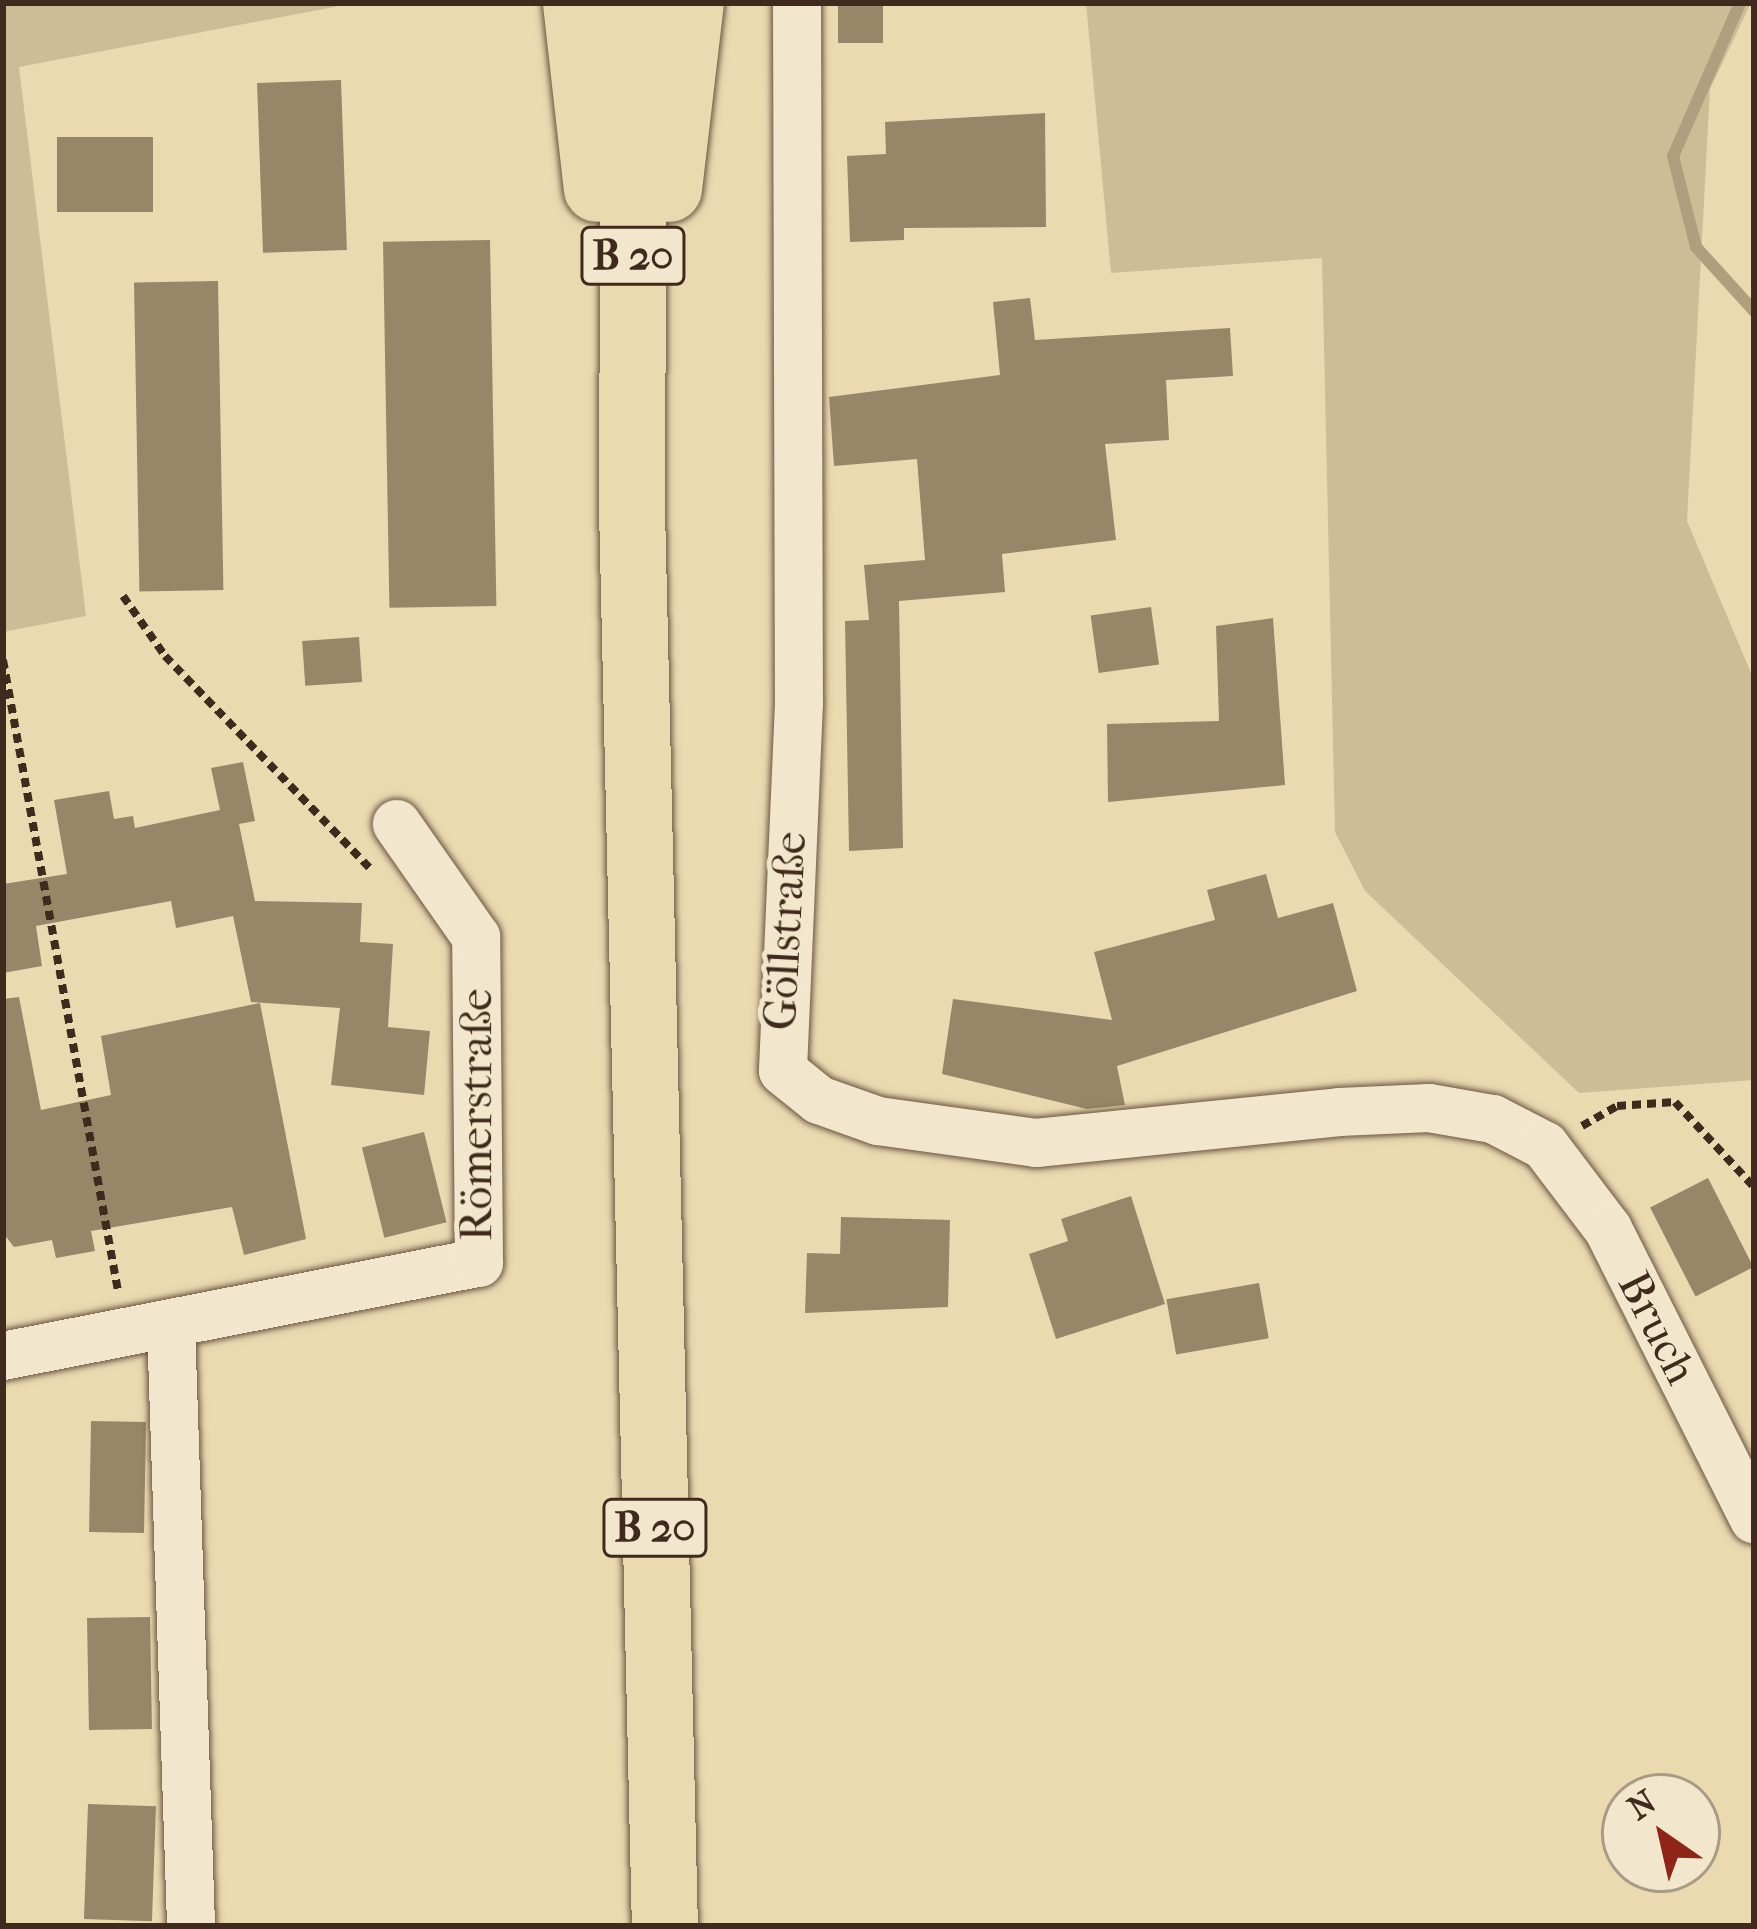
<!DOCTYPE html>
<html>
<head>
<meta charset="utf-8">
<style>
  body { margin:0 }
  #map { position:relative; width:1757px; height:1929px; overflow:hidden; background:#ebdab0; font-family:"IM FELL French Canon",serif }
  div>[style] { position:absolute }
  .green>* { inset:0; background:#cebc97 }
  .stream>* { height:12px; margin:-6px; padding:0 6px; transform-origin:6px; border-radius:6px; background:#b19e7e }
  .building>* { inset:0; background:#988669; transform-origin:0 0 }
  .path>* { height:8px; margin-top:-4px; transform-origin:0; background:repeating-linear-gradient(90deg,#3f2a1d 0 9px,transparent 0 15px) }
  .roads { filter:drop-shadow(0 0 3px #6a5642) drop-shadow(0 0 3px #6a5642) }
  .minor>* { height:48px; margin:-24px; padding:0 24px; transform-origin:24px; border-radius:24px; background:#f2e7cc }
  .primary>* { height:66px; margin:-33px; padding:0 33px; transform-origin:33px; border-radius:33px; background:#ebdab0 }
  span { translate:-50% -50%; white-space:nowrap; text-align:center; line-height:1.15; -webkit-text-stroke:10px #f2e7cc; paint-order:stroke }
  .shield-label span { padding:3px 9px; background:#f2e7cc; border:3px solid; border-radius:9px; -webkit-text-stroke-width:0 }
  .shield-label { font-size:42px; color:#3f2a1d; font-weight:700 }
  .street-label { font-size:45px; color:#3f2a1d }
  .frame { position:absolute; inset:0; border:6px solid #3f2a1d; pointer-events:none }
  .north { position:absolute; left:1601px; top:1773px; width:120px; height:120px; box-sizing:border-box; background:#f2e7cc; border:3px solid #aa9b86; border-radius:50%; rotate:326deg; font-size:33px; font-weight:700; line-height:48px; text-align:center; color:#3f2a1d }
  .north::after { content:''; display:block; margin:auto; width:42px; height:54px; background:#8f2418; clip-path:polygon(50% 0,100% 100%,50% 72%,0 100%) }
</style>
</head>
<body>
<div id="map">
  <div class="green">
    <div style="clip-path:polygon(3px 3px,355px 3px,19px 67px,86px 616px,3px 632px)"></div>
    <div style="clip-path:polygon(1086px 3px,1751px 3px,1710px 89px,1687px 521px,1754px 680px,1754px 1080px,1579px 1093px,1365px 891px,1335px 832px,1322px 258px,1111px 273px)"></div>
  </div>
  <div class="stream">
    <div style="left:1740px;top:3px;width:167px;rotate:113.6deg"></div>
    <div style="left:1673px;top:156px;width:94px;rotate:75.8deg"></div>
    <div style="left:1696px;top:247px;width:86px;rotate:47.8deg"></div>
  </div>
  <div class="building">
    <div style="left:838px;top:3px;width:45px;height:40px"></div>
    <div style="left:341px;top:80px;width:170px;height:84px;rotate:88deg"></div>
    <div style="clip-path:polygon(1045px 113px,1046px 227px,904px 228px,904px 240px,850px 242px,847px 156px,886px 154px,885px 122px)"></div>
    <div style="left:57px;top:137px;width:96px;height:75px"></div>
    <div style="left:490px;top:240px;width:366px;height:107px;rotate:89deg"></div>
    <div style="left:218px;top:281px;width:309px;height:84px;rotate:89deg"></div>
    <div style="clip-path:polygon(1030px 298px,1035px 340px,1230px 328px,1233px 376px,1166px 380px,1169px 440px,1105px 444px,1116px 540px,1002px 554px,1005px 592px,899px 601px,903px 848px,849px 851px,845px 621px,869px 620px,864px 565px,925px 560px,917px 459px,834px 466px,829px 397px,1000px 375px,993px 302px)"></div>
    <div style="left:1151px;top:607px;width:58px;height:61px;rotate:82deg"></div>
    <div style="clip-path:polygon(1273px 618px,1285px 785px,1108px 802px,1107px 724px,1219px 721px,1216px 626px)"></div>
    <div style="left:359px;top:637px;width:45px;height:57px;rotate:86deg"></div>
    <div style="clip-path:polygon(243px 762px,255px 821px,239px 824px,255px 901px,362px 903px,360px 942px,393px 944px,388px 1027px,430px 1031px,424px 1095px,331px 1085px,340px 1008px,251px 1002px,233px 916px,176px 928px,171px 901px,36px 926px,42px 966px,3px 973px,3px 884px,67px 874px,54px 800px,109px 791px,114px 819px,133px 816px,135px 828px,220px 810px,211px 768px)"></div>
    <div style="clip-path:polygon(1266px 874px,1278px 918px,1333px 903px,1357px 991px,1117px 1066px,1125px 1105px,1087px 1109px,942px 1074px,953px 999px,1112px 1020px,1094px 952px,1215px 920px,1207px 890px)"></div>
    <div style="clip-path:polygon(19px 997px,41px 1110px,111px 1095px,101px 1036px,260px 1003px,306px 1239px,244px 1255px,232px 1207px,91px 1231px,95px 1251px,56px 1258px,52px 1240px,14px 1247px,3px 1233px,3px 999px)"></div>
    <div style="left:424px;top:1132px;width:93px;height:64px;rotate:76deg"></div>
    <div style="left:1708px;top:1178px;width:100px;height:65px;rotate:63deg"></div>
    <div style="clip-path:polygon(1131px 1196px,1165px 1304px,1056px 1339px,1029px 1254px,1068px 1241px,1061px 1219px)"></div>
    <div style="clip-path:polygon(841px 1217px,950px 1220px,948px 1307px,805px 1313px,807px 1253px,840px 1254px)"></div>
    <div style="left:1259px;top:1283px;width:56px;height:94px;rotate:80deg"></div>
    <div style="left:91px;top:1421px;width:55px;height:111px;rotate:1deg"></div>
    <div style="left:150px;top:1617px;width:112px;height:63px;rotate:89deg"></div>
    <div style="left:88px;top:1804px;width:68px;height:115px;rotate:2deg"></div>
  </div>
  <div class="path">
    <div style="left:123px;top:596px;width:73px;rotate:55deg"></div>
    <div style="left:165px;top:656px;width:296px;rotate:46deg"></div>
    <div style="left:3px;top:660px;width:641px;rotate:79.67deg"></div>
    <div style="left:1582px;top:1126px;width:40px;rotate:-29.7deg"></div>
    <div style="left:1617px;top:1106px;width:58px;rotate:-3.9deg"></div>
    <div style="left:1675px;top:1102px;width:116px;rotate:47.1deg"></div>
  </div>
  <div class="roads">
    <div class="minor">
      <div style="left:797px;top:3px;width:700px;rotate:89.84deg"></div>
      <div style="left:799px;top:703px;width:368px;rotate:92.5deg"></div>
      <div style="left:783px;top:1071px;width:46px;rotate:38.9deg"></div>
      <div style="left:819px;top:1100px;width:63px;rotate:19.6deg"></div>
      <div style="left:878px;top:1121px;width:160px;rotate:7.9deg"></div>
      <div style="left:1036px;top:1143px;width:305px;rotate:-5.8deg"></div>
      <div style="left:1339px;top:1112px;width:90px;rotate:-2.5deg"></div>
      <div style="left:1429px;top:1108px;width:65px;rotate:9.8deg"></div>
      <div style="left:1493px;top:1119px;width:59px;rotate:27.4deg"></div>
      <div style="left:1545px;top:1146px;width:104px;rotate:52.8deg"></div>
      <div style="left:1608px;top:1229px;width:325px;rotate:63.3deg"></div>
      <div style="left:171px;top:1325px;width:601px;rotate:88.09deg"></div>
      <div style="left:3px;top:1356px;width:485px;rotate:-11.1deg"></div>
      <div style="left:479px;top:1263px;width:326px;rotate:-90.5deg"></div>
      <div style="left:476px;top:937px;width:138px;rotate:-125deg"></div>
    </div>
    <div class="primary">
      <div style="left:576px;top:3px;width:187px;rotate:83.6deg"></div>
      <div style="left:634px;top:3px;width:506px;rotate:90.23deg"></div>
      <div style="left:632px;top:509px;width:1417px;rotate:88.67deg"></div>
      <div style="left:669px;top:189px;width:187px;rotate:-83.3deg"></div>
    </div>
  </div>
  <div class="shield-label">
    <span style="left:633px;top:256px">B 20</span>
    <span style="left:655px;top:1528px">B 20</span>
  </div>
  <div class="street-label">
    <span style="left:786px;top:931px;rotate:-87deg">Göllstraße</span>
    <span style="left:477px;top:1115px;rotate:-90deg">Römerstraße</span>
    <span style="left:1657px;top:1328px;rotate:63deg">Bruch</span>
  </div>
  <div class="frame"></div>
  <div class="north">N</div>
</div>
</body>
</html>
